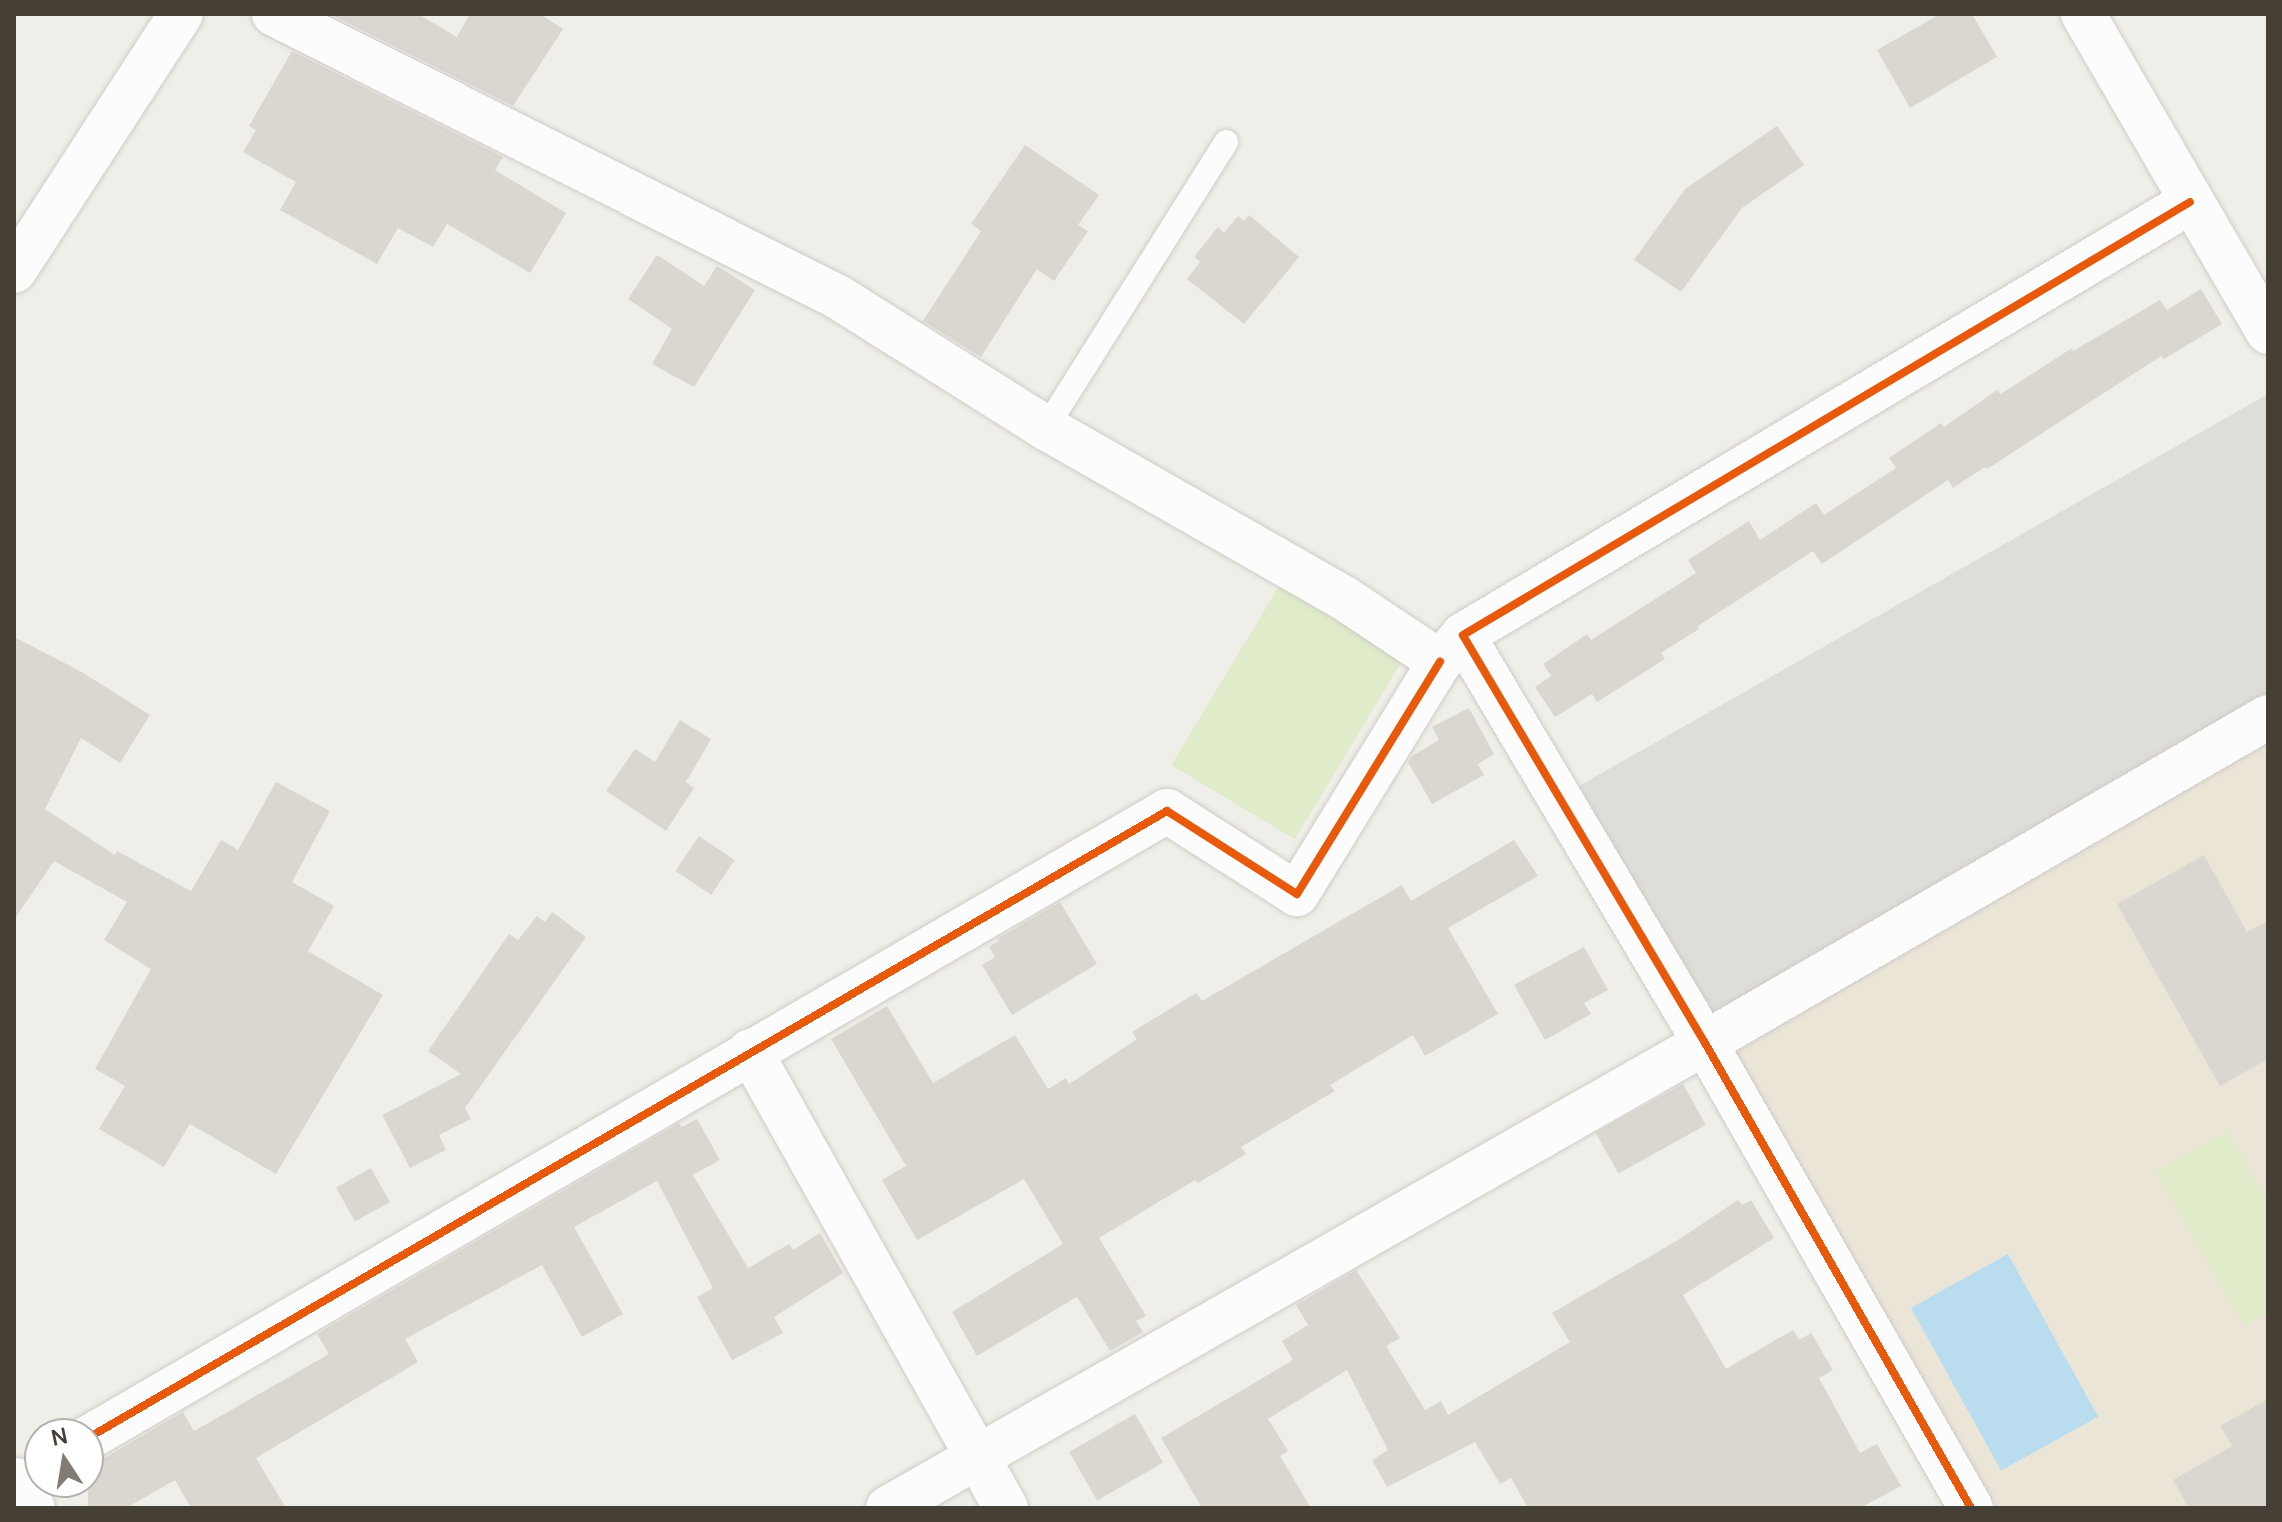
<!DOCTYPE html>
<html>
<head>
<meta charset="utf-8">
<style>
  body { margin:0 }
  #map { position:relative; width:2282px; height:1522px; overflow:hidden; background:#f0eee9; font-family:Manrope,sans-serif }
  div>[style] { position:absolute }
  .education>* { inset:0; background:#ebe5d8 }
  .green>* { inset:0; background:#dfebc9; transform-origin:0 0 }
  .parking>* { inset:0; background:#dfddd9 }
  .water>* { inset:0; background:#b9dcef; transform-origin:0 0 }
  .building>* { inset:0; background:#dad7d1; transform-origin:0 0 }
  .roads { filter:drop-shadow(0 0 2px #ceccc7) drop-shadow(0 0 2px #ceccc7) }
  .service>* { height:24px; margin:-12px; padding:0 12px; transform-origin:12px; border-radius:12px; background:#fdfcfc }
  .minor>* { height:44px; margin:-22px; padding:0 22px; transform-origin:22px; border-radius:22px; background:#fdfcfc }
  .tertiary>* { height:44px; margin:-22px; padding:0 22px; transform-origin:22px; border-radius:22px; background:#fdfcfc }
  .cycleway>* { height:8px; margin:-4px; padding:0 4px; transform-origin:4px; border-radius:4px; background:#e8590c }
  span { translate:-50% -50%; white-space:nowrap; text-align:center; line-height:1.15; -webkit-text-stroke:6px #fff; paint-order:stroke }
  .frame { position:absolute; inset:0; border:16px solid #463f35; pointer-events:none }
  .north { position:absolute; left:24px; top:1418px; width:80px; height:80px; box-sizing:border-box; background:#fff; border:2px solid #b5b2ae; border-radius:50%; rotate:348deg; font-size:22px; font-weight:700; line-height:32px; text-align:center; color:#463f35 }
  .north::after { content:''; display:block; margin:auto; width:28px; height:36px; background:#827c74; clip-path:polygon(50% 0,100% 100%,50% 72%,0 100%) }
</style>
</head>
<body>
<div id="map">
  <div class="education">
    <div style="clip-path:polygon(2268px 743px,2268px 1508px,1996px 1508px,1724px 1052px)"></div>
  </div>
  <div class="green">
    <div style="left:1279px;top:586px;width:144px;height:209px;rotate:31deg"></div>
    <div style="clip-path:polygon(2227px 1131px,2268px 1204px,2268px 1312px,2244px 1326px,2156px 1172px)"></div>
  </div>
  <div class="parking">
    <div style="clip-path:polygon(2268px 394px,2268px 700px,1711px 1015px,1579px 786px)"></div>
  </div>
  <div class="water">
    <div style="left:2008px;top:1254px;width:186px;height:111px;rotate:61deg"></div>
  </div>
  <div class="building">
    <div style="clip-path:polygon(330px 14px,418px 14px,457px 37px,470px 14px,540px 14px,563px 29px,513px 106px)"></div>
    <div style="clip-path:polygon(1940px 14px,1972px 14px,1997px 57px,1910px 108px,1877px 50px)"></div>
    <div style="clip-path:polygon(292px 51px,503px 157px,495px 170px,566px 213px,530px 273px,447px 224px,433px 247px,398px 228px,377px 264px,280px 210px,296px 182px,243px 152px,256px 130px,249px 126px)"></div>
    <div style="clip-path:polygon(1777px 126px,1804px 165px,1742px 208px,1681px 292px,1634px 260px,1685px 189px)"></div>
    <div style="clip-path:polygon(1025px 145px,1099px 195px,1078px 225px,1088px 231px,1054px 281px,1037px 269px,981px 357px,923px 321px,981px 231px,971px 224px)"></div>
    <div style="clip-path:polygon(1249px 215px,1299px 257px,1244px 324px,1187px 279px,1200px 262px,1194px 257px,1218px 227px,1224px 233px,1238px 216px,1244px 221px)"></div>
    <div style="clip-path:polygon(657px 255px,704px 286px,717px 266px,755px 290px,694px 387px,652px 364px,672px 329px,628px 299px)"></div>
    <div style="clip-path:polygon(2201px 289px,2222px 324px,2164px 359px,2161px 356px,1987px 469px,1985px 467px,1953px 488px,1948px 480px,1822px 564px,1813px 551px,1698px 626px,1699px 629px,1661px 653px,1665px 659px,1597px 702px,1592px 694px,1555px 717px,1535px 687px,1551px 676px,1543px 664px,1587px 634px,1591px 640px,1696px 573px,1688px 560px,1749px 521px,1760px 540px,1816px 503px,1824px 515px,1896px 468px,1889px 458px,1941px 423px,1944px 427px,1997px 390px,2001px 394px,2072px 348px,2073px 351px,2160px 300px,2167px 310px)"></div>
    <div style="clip-path:polygon(14px 637px,80px 671px,150px 715px,120px 763px,81px 738px,45px 809px,115px 855px,117px 851px,191px 891px,221px 840px,238px 850px,276px 782px,330px 811px,292px 882px,334px 906px,308px 951px,383px 995px,276px 1174px,190px 1124px,164px 1167px,99px 1129px,125px 1086px,95px 1069px,151px 969px,104px 940px,127px 902px,54px 861px,14px 920px)"></div>
    <div style="clip-path:polygon(1469px 708px,1494px 754px,1478px 764px,1484px 775px,1432px 804px,1408px 762px,1412px 756px,1439px 740px,1432px 727px)"></div>
    <div style="clip-path:polygon(680px 720px,711px 739px,686px 782px,694px 788px,666px 831px,606px 791px,635px 749px,655px 762px)"></div>
    <div style="left:699px;top:836px;width:43px;height:42px;rotate:34deg"></div>
    <div style="clip-path:polygon(1514px 840px,1538px 876px,1448px 928px,1498px 1014px,1425px 1056px,1413px 1035px,1330px 1085px,1335px 1091px,1241px 1147px,1246px 1154px,1198px 1183px,1195px 1180px,1099px 1238px,1146px 1316px,1136px 1321px,1143px 1332px,1110px 1351px,1077px 1297px,977px 1356px,952px 1312px,1063px 1244px,1024px 1179px,917px 1240px,882px 1180px,906px 1166px,831px 1039px,887px 1006px,933px 1083px,1015px 1035px,1048px 1089px,1066px 1078px,1069px 1084px,1137px 1039px,1132px 1032px,1196px 993px,1202px 1001px,1402px 885px,1411px 901px)"></div>
    <div style="clip-path:polygon(2204px 855px,2247px 932px,2268px 921px,2268px 1059px,2220px 1086px,2117px 904px)"></div>
    <div style="clip-path:polygon(1060px 902px,1097px 964px,1012px 1015px,982px 965px,995px 957px,989px 947px,999px 941px,997px 939px)"></div>
    <div style="clip-path:polygon(552px 912px,586px 937px,465px 1108px,471px 1119px,439px 1135px,446px 1150px,410px 1168px,382px 1115px,461px 1074px,428px 1051px,509px 934px,518px 940px,537px 916px,545px 922px)"></div>
    <div style="clip-path:polygon(1584px 947px,1608px 990px,1584px 1003px,1591px 1014px,1545px 1040px,1514px 985px)"></div>
    <div style="left:1683px;top:1084px;width:47px;height:100px;rotate:61deg"></div>
    <div style="clip-path:polygon(697px 1119px,720px 1160px,693px 1175px,748px 1268px,789px 1244px,793px 1250px,820px 1233px,843px 1273px,774px 1317px,783px 1333px,732px 1360px,697px 1297px,713px 1288px,657px 1181px,574px 1227px,623px 1314px,582px 1337px,542px 1265px,405px 1339px,418px 1362px,256px 1458px,286px 1508px,191px 1508px,175px 1480px,126px 1508px,88px 1508px,88px 1463px,101px 1460px,183px 1412px,194px 1431px,329px 1354px,317px 1334px,679px 1123px,682px 1127px)"></div>
    <div style="left:371px;top:1168px;width:39px;height:40px;rotate:61deg"></div>
    <div style="clip-path:polygon(1738px 1200px,1742px 1205px,1751px 1200px,1774px 1238px,1683px 1295px,1726px 1369px,1793px 1330px,1799px 1340px,1811px 1333px,1833px 1370px,1819px 1378px,1860px 1453px,1877px 1444px,1901px 1486px,1860px 1508px,1528px 1508px,1511px 1478px,1500px 1484px,1475px 1442px,1387px 1487px,1372px 1460px,1388px 1450px,1347px 1370px,1268px 1419px,1288px 1451px,1280px 1456px,1311px 1508px,1202px 1508px,1161px 1438px,1293px 1360px,1282px 1341px,1308px 1325px,1296px 1305px,1356px 1270px,1400px 1338px,1386px 1346px,1425px 1410px,1441px 1401px,1448px 1415px,1570px 1342px,1552px 1313px,1678px 1240px)"></div>
    <div style="clip-path:polygon(2268px 1399px,2268px 1508px,2189px 1508px,2173px 1480px,2232px 1446px,2220px 1426px)"></div>
    <div style="left:1135px;top:1414px;width:56px;height:76px;rotate:60deg"></div>
  </div>
  <div class="roads">
    <div class="service">
      <div style="left:1046px;top:428px;width:338px;rotate:-57.8deg"></div>
    </div>
    <div class="minor">
      <div style="left:274px;top:14px;width:631px;rotate:26.65deg"></div>
      <div style="left:838px;top:297px;width:246px;rotate:32.2deg"></div>
      <div style="left:1046px;top:428px;width:343px;rotate:29.7deg"></div>
      <div style="left:1344px;top:598px;width:115px;rotate:33.7deg"></div>
      <div style="left:1440px;top:662px;width:29px;rotate:-49deg"></div>
      <div style="left:750px;top:1051px;width:524px;rotate:60.74deg"></div>
      <div style="left:88px;top:1438px;width:1248px;rotate:-30.16deg"></div>
      <div style="left:1167px;top:811px;width:154px;rotate:32.6deg"></div>
      <div style="left:1297px;top:894px;width:273px;rotate:-58.4deg"></div>
      <div style="left:16px;top:1480px;width:33px;rotate:59deg"></div>
      <div style="left:888px;top:1508px;width:940px;rotate:-29.65deg"></div>
      <div style="left:1705px;top:1043px;width:651px;rotate:-30.07deg"></div>
      <div style="left:1971px;top:1508px;width:536px;rotate:-119.77deg"></div>
      <div style="left:1705px;top:1043px;width:474px;rotate:-120.7deg"></div>
      <div style="left:1463px;top:635px;width:846px;rotate:-30.78deg"></div>
    </div>
    <div class="tertiary">
      <div style="left:2083px;top:14px;width:368px;rotate:59.8deg"></div>
      <div style="left:14px;top:271px;width:306px;rotate:-57deg"></div>
    </div>
  </div>
  <div class="cycleway">
    <div style="left:88px;top:1438px;width:1248px;rotate:-30.16deg"></div>
    <div style="left:1167px;top:811px;width:154px;rotate:32.6deg"></div>
    <div style="left:1297px;top:894px;width:273px;rotate:-58.4deg"></div>
    <div style="left:1971px;top:1508px;width:536px;rotate:-119.77deg"></div>
    <div style="left:1705px;top:1043px;width:474px;rotate:-120.7deg"></div>
    <div style="left:1463px;top:635px;width:846px;rotate:-30.78deg"></div>
  </div>
  <div class="frame"></div>
  <div class="north">N</div>
</div>
</body>
</html>
